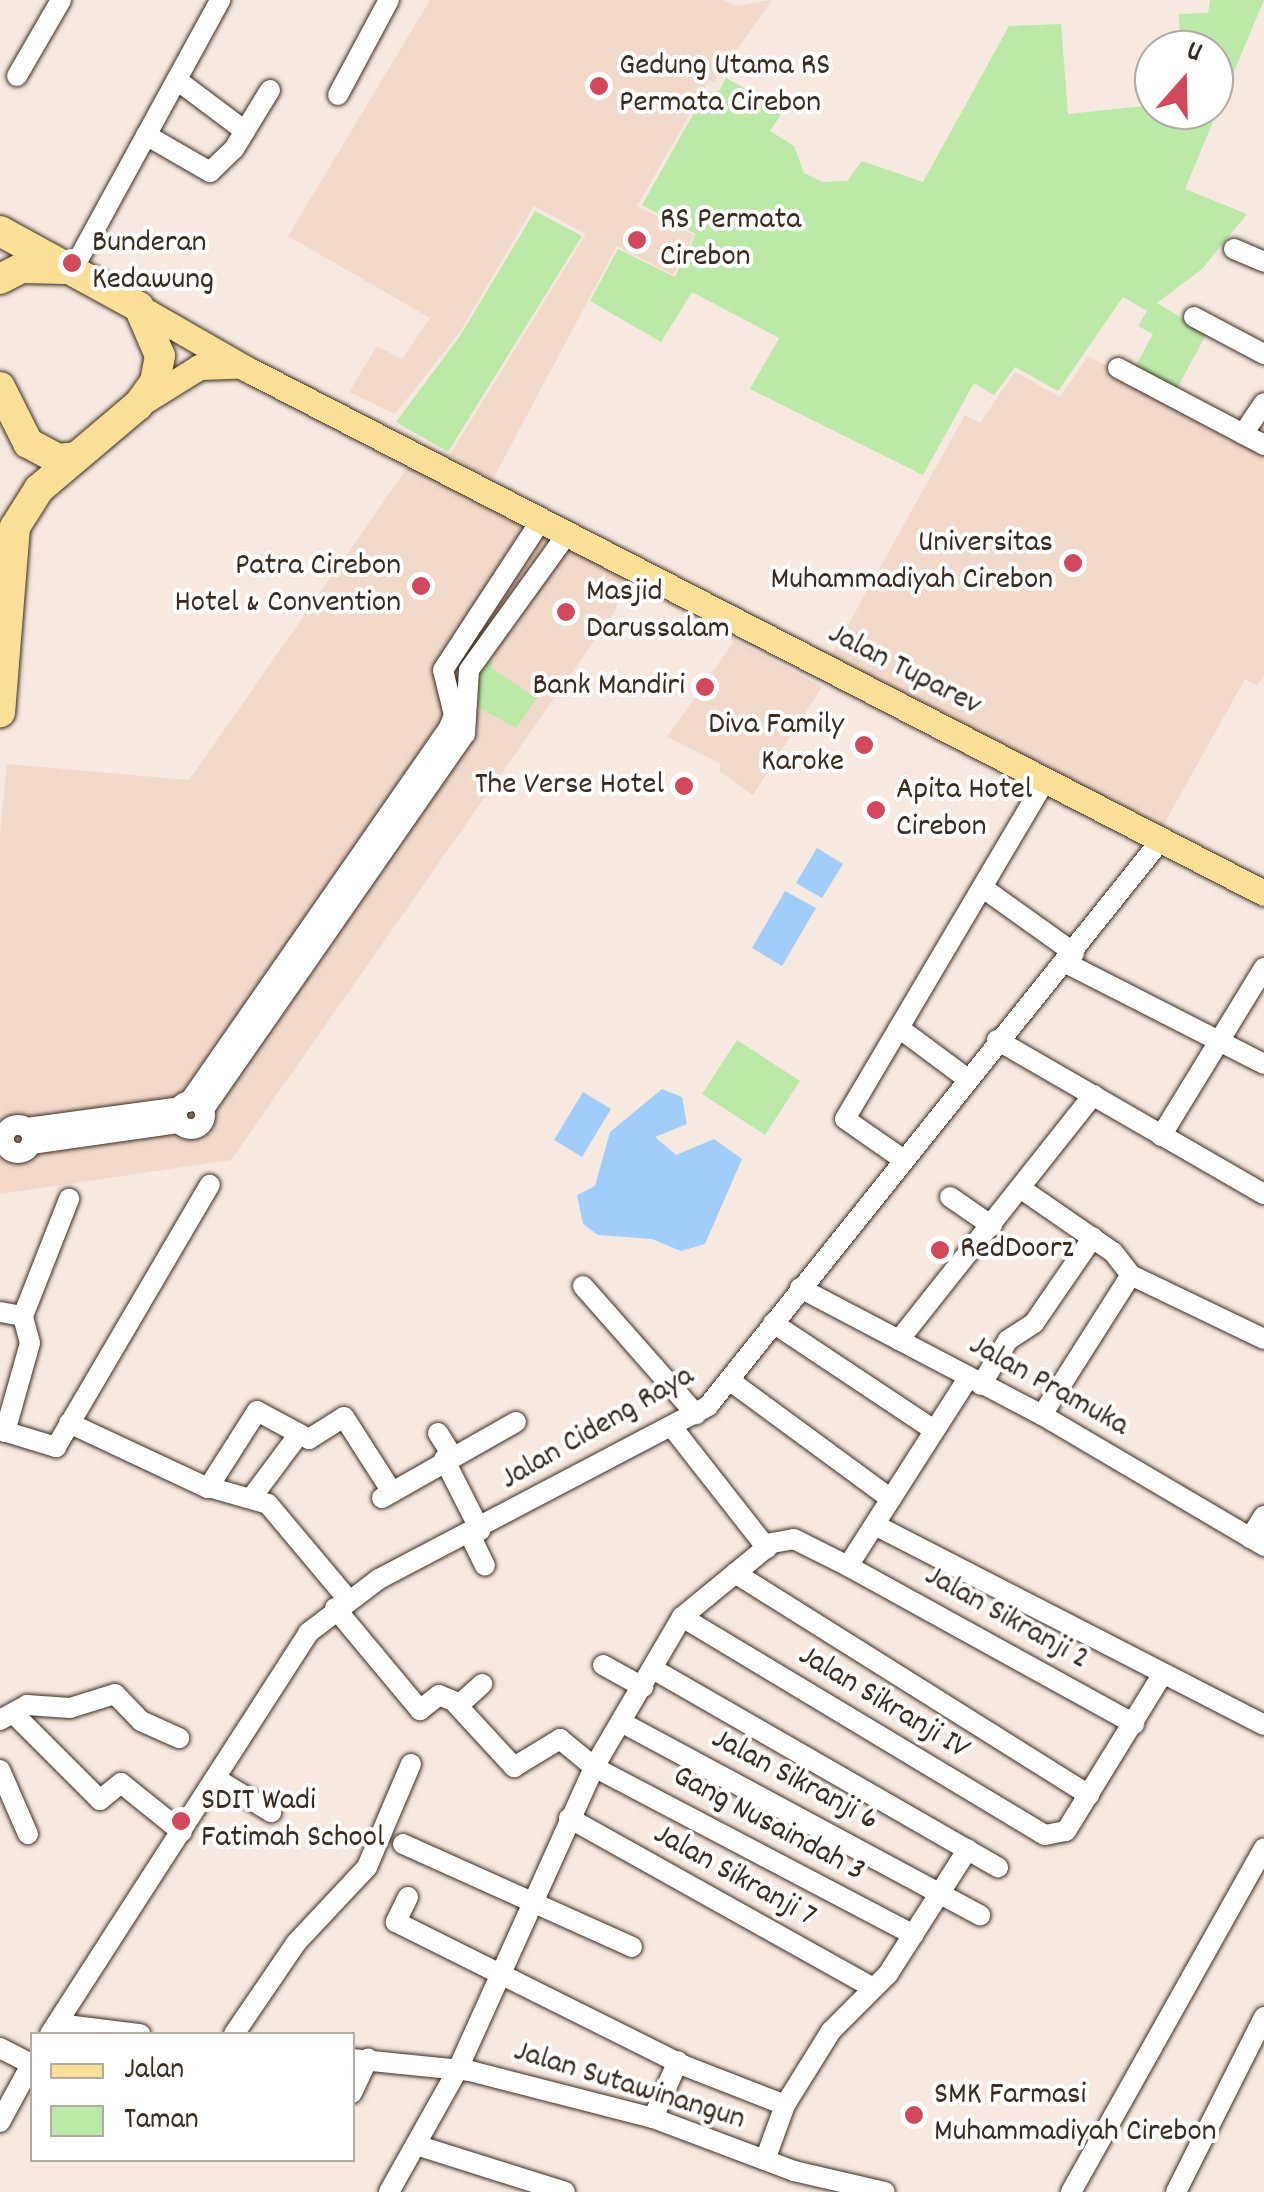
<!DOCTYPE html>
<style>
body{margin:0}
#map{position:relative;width:1264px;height:2192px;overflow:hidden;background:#f7e9e0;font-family:Dekko,sans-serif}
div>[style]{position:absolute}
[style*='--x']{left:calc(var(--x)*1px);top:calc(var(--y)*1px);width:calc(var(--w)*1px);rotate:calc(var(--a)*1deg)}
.built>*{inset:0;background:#f2d9ca}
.green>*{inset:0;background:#bbeaa8}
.water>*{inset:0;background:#a1cdfb}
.roads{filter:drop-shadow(0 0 2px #3b2a1e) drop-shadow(0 0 2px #3b2a1e)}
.minor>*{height:20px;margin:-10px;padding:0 10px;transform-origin:10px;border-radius:10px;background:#fff}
.minor>.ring{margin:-10px;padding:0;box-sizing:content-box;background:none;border:20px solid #fff;border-radius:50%}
.major>*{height:25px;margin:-12.5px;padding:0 12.5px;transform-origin:12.5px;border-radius:12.5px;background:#fbdf96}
.highway>*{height:30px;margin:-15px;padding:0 15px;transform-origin:15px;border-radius:15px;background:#fbdf96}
.dots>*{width:28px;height:28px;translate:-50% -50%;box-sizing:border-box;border:5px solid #fff;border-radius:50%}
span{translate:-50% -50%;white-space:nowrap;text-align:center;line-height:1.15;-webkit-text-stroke:8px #fff;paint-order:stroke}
.poi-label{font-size:32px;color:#3b2a1e}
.left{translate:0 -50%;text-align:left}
.right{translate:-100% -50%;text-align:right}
.street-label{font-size:32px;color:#3b2a1e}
.legend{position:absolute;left:30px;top:2032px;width:325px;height:130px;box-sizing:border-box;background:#fff;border:2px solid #b1aaa5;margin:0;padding:12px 18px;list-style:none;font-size:30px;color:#3b2a1e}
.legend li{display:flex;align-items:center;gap:20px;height:50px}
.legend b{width:50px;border:2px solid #b1aaa5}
.north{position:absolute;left:1134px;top:30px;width:100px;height:100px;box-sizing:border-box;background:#fff;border:2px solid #b1aaa5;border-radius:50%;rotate:20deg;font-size:28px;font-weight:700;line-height:40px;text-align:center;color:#3b2a1e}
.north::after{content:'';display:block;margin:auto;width:35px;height:45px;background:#d1495b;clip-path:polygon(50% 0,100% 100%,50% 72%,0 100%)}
</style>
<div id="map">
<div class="built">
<div style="clip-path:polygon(430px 0,724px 0,735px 6px,772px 0,714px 82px,709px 81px,637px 206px,694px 235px,673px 275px,617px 246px,493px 479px,449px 456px,586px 234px,534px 206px,460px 332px,395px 414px,349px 392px,377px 346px,402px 359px,430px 318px,288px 236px)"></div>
<div style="clip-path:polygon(1088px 356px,1264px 449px,1264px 675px,1257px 686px,1245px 679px,1163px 826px,830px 657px,965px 415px,980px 423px,1015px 372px,1060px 397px)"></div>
<div style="clip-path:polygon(410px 464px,626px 577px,615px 611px,231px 1160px,0 1194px,0 834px,7px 764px,189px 780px)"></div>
<div style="clip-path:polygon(735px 640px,822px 687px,753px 795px,719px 771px,721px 764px,667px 737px)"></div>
</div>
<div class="green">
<div style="clip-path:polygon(1210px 0,1264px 0,1185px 189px,1247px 214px,1202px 269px,1157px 303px,1207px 333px,1176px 390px,1135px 367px,1153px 334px,1138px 326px,1147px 311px,1123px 297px,1058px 391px,1015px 367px,994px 395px,974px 383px,923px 475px,750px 389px,779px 338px,692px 292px,661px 342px,590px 301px,618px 249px,675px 277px,696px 234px,642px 205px,705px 93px,719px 91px,726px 78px,784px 110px,770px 131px,794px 146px,804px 173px,823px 182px,847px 181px,862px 161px,923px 182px,1009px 26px,1061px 24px,1068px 114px,1154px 105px,1214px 110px,1214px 50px,1180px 50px,1179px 14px,1208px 13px)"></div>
<div style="clip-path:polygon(535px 211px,582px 236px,448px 452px,396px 422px,460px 336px)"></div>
<div style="clip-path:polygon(493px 657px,492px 668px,532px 695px,541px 692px,516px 728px,479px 708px,475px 679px)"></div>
<div style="clip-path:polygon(737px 1040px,800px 1081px,765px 1135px,702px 1094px)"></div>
</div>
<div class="water">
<div style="clip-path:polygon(817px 848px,843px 864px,822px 898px,796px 883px)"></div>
<div style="clip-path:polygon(785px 891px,816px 908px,782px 966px,752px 948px)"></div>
<div style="clip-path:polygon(662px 1089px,682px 1097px,687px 1124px,655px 1137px,676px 1155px,714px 1139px,742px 1159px,705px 1244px,681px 1251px,652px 1239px,598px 1235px,583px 1224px,577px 1195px,595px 1186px,610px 1132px)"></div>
<div style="clip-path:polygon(583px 1092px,611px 1109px,582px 1157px,554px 1140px)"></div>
</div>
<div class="roads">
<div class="minor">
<div style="--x:17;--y:76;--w:88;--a:-59.9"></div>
<div style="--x:177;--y:80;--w:85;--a:36.9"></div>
<div style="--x:338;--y:95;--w:108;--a:-61.8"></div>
<div style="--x:146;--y:135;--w:74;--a:30"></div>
<div style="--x:210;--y:172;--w:33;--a:-44"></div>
<div style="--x:234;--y:149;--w:69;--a:-58.6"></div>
<div style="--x:1234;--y:249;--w:33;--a:23"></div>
<div style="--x:73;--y:269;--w:307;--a:-61.3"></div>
<div style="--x:1194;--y:317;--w:79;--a:27.9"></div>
<div style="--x:1118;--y:368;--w:165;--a:27.8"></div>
<div style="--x:1243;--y:434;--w:37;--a:-56"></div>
<div style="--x:983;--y:888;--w:112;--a:35.5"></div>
<div style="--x:1066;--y:963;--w:222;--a:27"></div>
<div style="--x:899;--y:1028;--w:82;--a:36.6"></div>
<div style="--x:997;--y:1040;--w:308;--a:30"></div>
<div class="ring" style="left:177px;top:1101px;width:8px;height:8px"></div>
<div style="--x:189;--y:1102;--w:453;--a:-55.2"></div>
<div style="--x:448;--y:730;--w:16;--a:-68"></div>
<div style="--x:454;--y:715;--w:46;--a:-103.7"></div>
<div style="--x:443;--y:670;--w:179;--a:-56.8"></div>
<div style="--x:204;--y:1109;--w:457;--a:-55.2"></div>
<div style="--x:465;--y:734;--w:64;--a:-86.4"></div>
<div style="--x:469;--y:670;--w:168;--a:-54.2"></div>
<div class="ring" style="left:4px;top:1125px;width:8px;height:8px"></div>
<div style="--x:27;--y:1128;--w:154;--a:-7.8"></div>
<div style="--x:1161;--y:1136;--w:197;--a:-58.5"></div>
<div style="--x:31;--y:1144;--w:149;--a:-8.1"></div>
<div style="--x:901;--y:1158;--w:68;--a:-145.1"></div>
<div style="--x:845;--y:1119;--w:393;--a:-59.4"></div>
<div style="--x:1023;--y:1190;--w:109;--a:34.6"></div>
<div style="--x:1113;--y:1252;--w:29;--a:52"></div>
<div style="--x:950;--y:1197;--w:51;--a:34.6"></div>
<div style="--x:583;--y:1286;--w:171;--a:48.6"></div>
<div style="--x:800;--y:1288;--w:273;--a:27.7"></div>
<div style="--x:1042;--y:1415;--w:258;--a:30.5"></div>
<div style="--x:0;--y:1312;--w:23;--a:10"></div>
<div style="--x:773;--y:1323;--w:193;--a:33.6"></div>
<div style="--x:899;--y:1340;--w:313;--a:-51.6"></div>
<div style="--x:729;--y:1380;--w:201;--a:36.3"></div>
<div style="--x:981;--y:1385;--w:52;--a:-59"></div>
<div style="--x:1008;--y:1340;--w:31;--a:-33"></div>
<div style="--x:1034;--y:1323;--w:104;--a:-55.5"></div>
<div style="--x:1042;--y:1415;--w:166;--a:-57.6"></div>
<div style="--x:1131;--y:1275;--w:148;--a:25.7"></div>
<div style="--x:69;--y:1423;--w:153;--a:25.1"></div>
<div style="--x:208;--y:1488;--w:91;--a:-57.5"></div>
<div style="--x:257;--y:1411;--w:59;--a:28.3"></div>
<div style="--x:309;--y:1439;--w:41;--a:-32.2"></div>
<div style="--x:344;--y:1417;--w:89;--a:57.4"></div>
<div style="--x:672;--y:1427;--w:154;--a:51.9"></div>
<div style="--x:0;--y:1430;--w:59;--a:16.9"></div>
<div style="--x:56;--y:1447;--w:304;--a:-59.6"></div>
<div style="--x:5;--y:1432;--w:92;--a:-74.3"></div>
<div style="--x:30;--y:1343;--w:28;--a:-105"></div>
<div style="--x:23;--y:1316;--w:126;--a:-68.5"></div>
<div style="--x:438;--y:1433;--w:26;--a:58"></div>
<div style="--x:444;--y:1459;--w:80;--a:63.1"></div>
<div style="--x:212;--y:1488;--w:58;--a:15.9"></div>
<div style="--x:268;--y:1504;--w:123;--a:50"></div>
<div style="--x:252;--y:1497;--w:79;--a:-53.3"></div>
<div style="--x:382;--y:1498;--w:154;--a:-29.6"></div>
<div style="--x:875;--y:1525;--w:437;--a:27.2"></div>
<div style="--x:470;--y:1535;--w:34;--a:64"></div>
<div style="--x:1250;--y:1538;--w:26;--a:-58"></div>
<div style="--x:848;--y:1566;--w:223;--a:-57.4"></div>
<div style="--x:735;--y:1573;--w:418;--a:32.1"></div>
<div style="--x:335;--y:1608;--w:133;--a:50.2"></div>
<div style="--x:420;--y:1710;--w:24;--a:-38"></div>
<div style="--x:439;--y:1695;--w:23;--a:23"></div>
<div style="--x:460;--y:1704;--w:30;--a:-42"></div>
<div style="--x:682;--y:1617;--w:423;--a:31"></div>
<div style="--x:1045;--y:1835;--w:21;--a:-11"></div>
<div style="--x:1066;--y:1831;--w:183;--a:-58.4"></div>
<div style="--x:603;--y:1665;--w:46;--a:28.8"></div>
<div style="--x:653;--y:1669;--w:398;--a:29.9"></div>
<div style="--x:456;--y:1704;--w:86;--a:47.4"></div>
<div style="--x:514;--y:1767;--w:54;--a:-31.3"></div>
<div style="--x:560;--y:1739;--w:44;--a:39.5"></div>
<div style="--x:594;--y:1767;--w:361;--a:27.7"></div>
<div style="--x:13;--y:1713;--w:123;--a:45"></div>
<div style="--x:100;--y:1800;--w:27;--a:-39"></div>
<div style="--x:121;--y:1783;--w:78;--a:38.8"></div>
<div style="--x:0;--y:1720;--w:31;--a:-29"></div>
<div style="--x:27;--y:1705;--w:43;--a:4"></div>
<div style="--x:70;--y:1708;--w:47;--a:-17.3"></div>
<div style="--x:115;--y:1694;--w:37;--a:46"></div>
<div style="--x:141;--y:1721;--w:42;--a:24.1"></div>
<div style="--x:621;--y:1722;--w:408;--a:28.3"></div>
<div style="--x:0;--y:1770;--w:70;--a:66.4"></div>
<div style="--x:215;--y:1778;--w:66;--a:31.3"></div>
<div style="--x:569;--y:1818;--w:346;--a:29.2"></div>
<div style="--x:403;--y:1844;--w:251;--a:24.2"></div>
<div style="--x:408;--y:1897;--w:28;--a:116"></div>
<div style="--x:396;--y:1922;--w:323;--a:26.5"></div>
<div style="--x:685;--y:2066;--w:107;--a:21.3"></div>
<div style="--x:58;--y:2024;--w:83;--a:7"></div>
<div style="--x:50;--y:2034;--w:477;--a:-57.2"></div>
<div style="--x:308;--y:1633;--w:89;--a:-37.3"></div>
<div style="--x:379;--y:1579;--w:372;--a:-27.7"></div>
<div style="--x:708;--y:1406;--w:725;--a:-51.33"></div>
<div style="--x:234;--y:2034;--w:110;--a:-55.7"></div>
<div style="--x:296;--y:1943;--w:104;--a:-46.9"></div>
<div style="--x:367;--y:1867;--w:112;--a:-66.9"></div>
<div style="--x:0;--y:2048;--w:36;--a:27"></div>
<div style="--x:352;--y:2059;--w:119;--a:5.8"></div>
<div style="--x:470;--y:2071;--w:189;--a:14.4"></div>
<div style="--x:653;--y:2118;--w:151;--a:20.6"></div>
<div style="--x:794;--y:2171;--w:93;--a:13"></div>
<div style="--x:352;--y:2093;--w:38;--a:-65"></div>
<div style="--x:653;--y:2118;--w:62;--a:-66.3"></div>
<div style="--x:0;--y:2122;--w:67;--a:-61.5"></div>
<div style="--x:416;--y:2145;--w:156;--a:17.5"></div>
<div style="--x:765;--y:2160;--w:59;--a:-70"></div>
<div style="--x:785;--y:2105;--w:87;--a:-58.1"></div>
<div style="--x:831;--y:2031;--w:81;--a:-45"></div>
<div style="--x:888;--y:1974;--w:148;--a:-57.4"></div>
<div style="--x:389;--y:2192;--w:139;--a:-60.7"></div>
<div style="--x:457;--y:2071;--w:333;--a:-65.7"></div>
<div style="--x:594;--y:1767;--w:174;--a:-59.6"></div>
<div style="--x:682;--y:1617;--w:117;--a:-39.4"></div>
<div style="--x:772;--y:1543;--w:22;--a:-10"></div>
<div style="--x:794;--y:1539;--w:60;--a:26.6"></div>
<div style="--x:848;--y:1566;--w:327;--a:28.9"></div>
<div style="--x:1071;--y:2192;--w:394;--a:-60.7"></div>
<div style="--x:1176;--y:2192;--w:196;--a:-63.3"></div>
</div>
<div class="major">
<div style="--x:139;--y:307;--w:125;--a:29.9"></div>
<div style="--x:247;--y:369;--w:1144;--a:27.26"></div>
<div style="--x:143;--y:402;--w:66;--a:-32"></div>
<div style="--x:199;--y:367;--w:38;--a:-2"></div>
</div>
<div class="highway">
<div style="--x:0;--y:231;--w:158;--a:28.7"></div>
<div style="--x:139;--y:307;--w:53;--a:66.8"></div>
<div style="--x:160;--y:356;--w:26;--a:101"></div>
<div style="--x:155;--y:382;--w:29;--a:126"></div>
<div style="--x:138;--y:405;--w:130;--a:139.7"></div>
<div style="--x:39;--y:489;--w:45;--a:122.3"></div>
<div style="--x:15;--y:527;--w:186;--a:94.6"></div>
<div style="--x:0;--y:279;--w:25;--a:-27"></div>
<div style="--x:22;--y:268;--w:43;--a:1.3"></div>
<div style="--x:0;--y:387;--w:63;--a:63.4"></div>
<div style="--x:28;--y:443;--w:34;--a:28"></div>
<div style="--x:58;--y:459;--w:18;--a:-6"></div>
</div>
</div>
<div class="dots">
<div style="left:599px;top:86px;background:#d1495b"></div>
<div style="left:637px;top:240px;background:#d1495b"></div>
<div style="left:72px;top:263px;background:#d1495b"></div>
<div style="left:1073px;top:563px;background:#d1495b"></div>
<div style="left:421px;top:586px;background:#d1495b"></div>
<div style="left:566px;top:612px;background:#d1495b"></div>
<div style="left:705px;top:687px;background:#d1495b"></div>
<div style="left:864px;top:745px;background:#d1495b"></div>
<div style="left:684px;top:786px;background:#d1495b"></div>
<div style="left:876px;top:810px;background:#d1495b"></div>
<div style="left:940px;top:1250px;background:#d1495b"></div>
<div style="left:181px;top:1821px;background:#d1495b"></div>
<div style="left:914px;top:2115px;background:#d1495b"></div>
</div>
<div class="poi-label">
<span class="left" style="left:619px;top:86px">Gedung Utama RS<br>Permata Cirebon</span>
<span class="left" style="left:660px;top:240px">RS Permata<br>Cirebon</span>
<span class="left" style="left:92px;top:263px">Bunderan<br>Kedawung</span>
<span class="right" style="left:1053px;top:563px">Universitas<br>Muhammadiyah Cirebon</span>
<span class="right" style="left:401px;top:586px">Patra Cirebon<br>Hotel &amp; Convention</span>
<span class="left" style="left:586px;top:612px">Masjid<br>Darussalam</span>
<span class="right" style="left:685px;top:687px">Bank Mandiri</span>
<span class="right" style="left:844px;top:745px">Diva Family<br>Karoke</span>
<span class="right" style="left:664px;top:786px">The Verse Hotel</span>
<span class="left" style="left:896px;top:810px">Apita Hotel<br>Cirebon</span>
<span class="left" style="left:960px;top:1250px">RedDoorz</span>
<span class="left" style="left:201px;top:1821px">SDIT Wadi<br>Fatimah School</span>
<span class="left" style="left:934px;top:2115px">SMK Farmasi<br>Muhammadiyah Cirebon</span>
</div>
<div class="street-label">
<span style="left:904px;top:671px;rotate:27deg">Jalan Tuparev</span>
<span style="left:1048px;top:1387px;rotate:29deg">Jalan Pramuka</span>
<span style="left:598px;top:1429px;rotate:-30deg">Jalan Cideng Raya</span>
<span style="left:1006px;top:1619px;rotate:29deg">Jalan Sikranji 2</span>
<span style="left:883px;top:1704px;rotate:31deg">Jalan Sikranji IV</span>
<span style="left:794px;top:1781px;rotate:28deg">Jalan Sikranji 6</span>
<span style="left:768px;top:1825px;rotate:28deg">Gang Nusaindah 3</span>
<span style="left:734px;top:1877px;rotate:29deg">Jalan Sikranji 7</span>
<span style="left:629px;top:2087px;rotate:17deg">Jalan Sutawinangun</span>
</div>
<ul class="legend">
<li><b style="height:12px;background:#fbdf96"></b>Jalan</li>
<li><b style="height:28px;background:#bbeaa8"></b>Taman</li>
</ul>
<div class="north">U</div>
</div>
